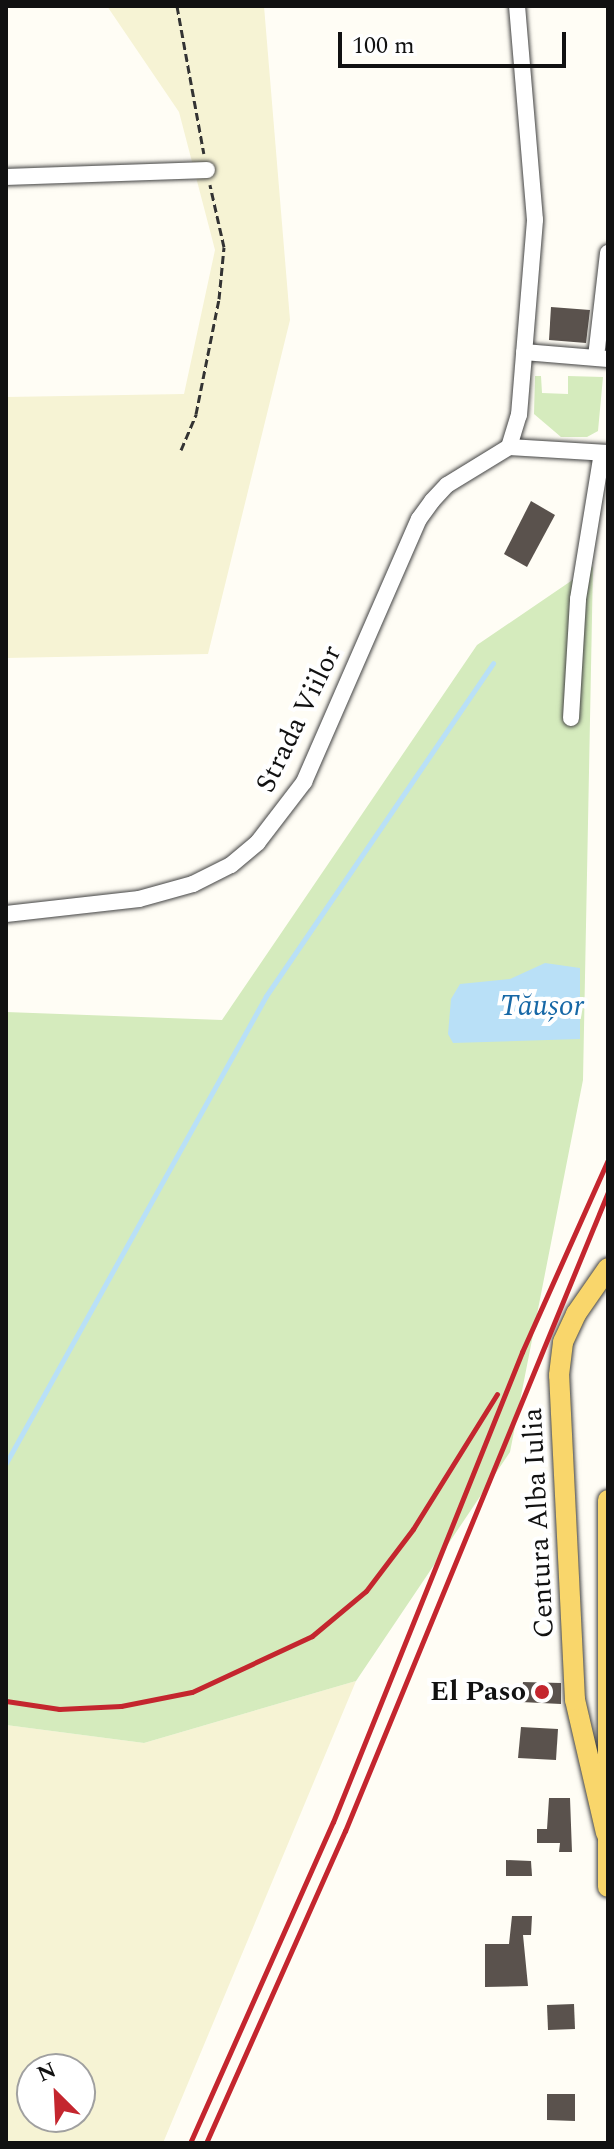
<!DOCTYPE html>
<meta charset="utf-8">
<style>
body{margin:0}
#map{position:relative;width:614px;height:2149px;overflow:hidden;background:#fffdf5;font-family:Spectral,serif}
div>[style]{position:absolute}
[style*='--x']{left:calc(var(--x)*1px);top:calc(var(--y)*1px);width:calc(var(--w)*1px);rotate:calc(var(--a)*1deg)}
.farmland>*{inset:0;background:#f6f3d4}
.green>*{inset:0;background:#d5ebbd}
.water>*{inset:0;background:#b9e0f7}
.stream>*{height:5px;margin:-2.5px;padding:0 2.5px;transform-origin:2.5px;border-radius:2.5px;background:#b9e0f7}
.building>*{inset:0;background:#5a524d}
.path>*{height:3px;margin-top:-1.5px;transform-origin:0;background:repeating-linear-gradient(90deg,#333 0 8px,transparent 0 12px)}
.roads{filter:drop-shadow(0 0 2px #444) drop-shadow(0 0 2px #444)}
.minor>*{height:16px;margin:-8px;padding:0 8px;transform-origin:8px;border-radius:8px;background:#fff}
.major>*{height:20px;margin:-10px;padding:0 10px;transform-origin:10px;border-radius:10px;background:#f9d66b}
.rail>*{height:5px;margin:-2.5px;padding:0 2.5px;transform-origin:2.5px;border-radius:2.5px;background:#c4262e}
.dots>*{width:22px;height:22px;translate:-50% -50%;box-sizing:border-box;border:4px solid #fff;border-radius:50%}
span{translate:-50% -50%;white-space:nowrap;text-align:center;line-height:1.15;-webkit-text-stroke:8px #fff;paint-order:stroke}
.street-label{font-size:28px;color:#111}
.poi-label{font-size:28px;color:#111;font-weight:700}
.right{translate:-100% -50%;text-align:right}
.water-label{font-size:30px;color:#1768a6;font-style:italic}
.frame{position:absolute;inset:0;border:8px solid #111;pointer-events:none}
.north{position:absolute;left:16px;top:2053px;width:80px;height:80px;box-sizing:border-box;background:#fff;border:2px solid #a0a0a0;border-radius:50%;rotate:336deg;font-size:22px;font-weight:700;line-height:32px;text-align:center;color:#111}
.north::after{content:'';display:block;margin:auto;width:28px;height:36px;background:#c4262e;clip-path:polygon(50% 0,100% 100%,50% 72%,0 100%)}
.scale{position:absolute;left:338px;top:32px;width:228px;height:36px;box-sizing:border-box;border:4px solid #111;border-top:0;padding-left:10px;font-size:24px;line-height:28px;white-space:nowrap;color:#111;-webkit-text-stroke:6px #fff;paint-order:stroke}
</style>
<div id="map">
<div class="farmland">
<div style="clip-path:polygon(107px 6px,264px 6px,290px 320px,208px 654px,6px 658px,6px 397px,184px 394px,215px 250px,179px 112px)"></div>
<div style="clip-path:polygon(evenodd,356px 1681px,163px 2143px,6px 2143px,6px 1725px,144px 1743px,356px 1681px,32px 2069px,80px 2069px,80px 2117px,32px 2117px,32px 2069px)"></div>
</div>
<div class="green">
<div style="clip-path:polygon(535px 376px,541px 376px,542px 393px,568px 394px,568px 376px,603px 377px,598px 431px,587px 437px,561px 437px,534px 414px)"></div>
<div style="clip-path:polygon(593px 566px,583px 1080px,510px 1452px,356px 1681px,144px 1743px,6px 1725px,6px 1012px,222px 1020px,477px 645px)"></div>
</div>
<div class="water">
<div style="clip-path:polygon(545px 963px,580px 968px,580px 1039px,453px 1043px,448px 1034px,451px 999px,460px 984px,510px 979px)"></div>
</div>
<div class="stream">
<div style="--x:6;--y:1463;--w:534;--a:-60.89"></div>
<div style="--x:266;--y:996;--w:403;--a:-55.7"></div>
</div>
<div class="building">
<div style="clip-path:polygon(551px 307px,590px 310px,586px 343px,549px 340px)"></div>
<div style="clip-path:polygon(531px 501px,555px 515px,527px 567px,504px 554px)"></div>
<div style="clip-path:polygon(523px 1682px,561px 1683px,561px 1704px,521px 1702px)"></div>
<div style="clip-path:polygon(521px 1727px,558px 1729px,556px 1760px,518px 1758px)"></div>
<div style="clip-path:polygon(549px 1798px,570px 1798px,572px 1852px,559px 1852px,560px 1843px,537px 1843px,537px 1829px,547px 1829px)"></div>
<div style="clip-path:polygon(506px 1860px,531px 1861px,532px 1876px,506px 1876px)"></div>
<div style="clip-path:polygon(512px 1916px,532px 1916px,531px 1935px,523px 1935px,528px 1986px,485px 1987px,485px 1944px,509px 1944px)"></div>
<div style="clip-path:polygon(574px 2004px,575px 2029px,548px 2030px,547px 2005px)"></div>
<div style="clip-path:polygon(547px 2094px,575px 2094px,575px 2121px,547px 2120px)"></div>
</div>
<div class="path">
<div style="--x:177;--y:6;--w:150;--a:79.7"></div>
<div style="--x:181;--y:450;--w:39;--a:-67"></div>
<div style="--x:196;--y:414;--w:117;--a:-78.7"></div>
<div style="--x:219;--y:299;--w:52;--a:-84.5"></div>
<div style="--x:224;--y:247;--w:64;--a:-102.7"></div>
</div>
<div class="roads">
<div class="minor">
<div style="--x:6;--y:177;--w:201;--a:-2"></div>
<div style="--x:524;--y:352;--w:84;--a:4.8"></div>
<div style="--x:596;--y:357;--w:105;--a:-83.4"></div>
<div style="--x:509;--y:447;--w:34;--a:-73"></div>
<div style="--x:519;--y:415;--w:196;--a:-85.3"></div>
<div style="--x:535;--y:220;--w:215;--a:-94.8"></div>
<div style="--x:571;--y:718;--w:119;--a:-86.6"></div>
<div style="--x:578;--y:599;--w:148;--a:-80.7"></div>
<div style="--x:6;--y:914;--w:134;--a:-6.4"></div>
<div style="--x:139;--y:899;--w:56;--a:-15.5"></div>
<div style="--x:193;--y:884;--w:42;--a:-26.6"></div>
<div style="--x:231;--y:865;--w:35;--a:-40"></div>
<div style="--x:258;--y:842;--w:76;--a:-52.5"></div>
<div style="--x:304;--y:782;--w:287;--a:-66.4"></div>
<div style="--x:419;--y:519;--w:22;--a:-54"></div>
<div style="--x:432;--y:501;--w:22;--a:-47"></div>
<div style="--x:447;--y:485;--w:73;--a:-31.5"></div>
<div style="--x:509;--y:447;--w:99;--a:3.5"></div>
</div>
<div class="major">
<div style="--x:608;--y:1500;--w:387;--a:90"></div>
<div style="--x:606;--y:1833;--w:137;--a:-103.1"></div>
<div style="--x:575;--y:1700;--w:325;--a:-92.8"></div>
<div style="--x:559;--y:1375;--w:33;--a:-83"></div>
<div style="--x:563;--y:1342;--w:31;--a:-65"></div>
<div style="--x:576;--y:1314;--w:56;--a:-55.2"></div>
</div>
</div>
<div class="rail">
<div style="--x:6;--y:1701;--w:54;--a:8.6"></div>
<div style="--x:59;--y:1709;--w:62;--a:-2.8"></div>
<div style="--x:121;--y:1706;--w:72;--a:-11.2"></div>
<div style="--x:192;--y:1692;--w:132;--a:-25"></div>
<div style="--x:312;--y:1636;--w:70;--a:-39.8"></div>
<div style="--x:366;--y:1591;--w:78;--a:-52.8"></div>
<div style="--x:413;--y:1529;--w:159;--a:-58.1"></div>
<div style="--x:190;--y:2143;--w:351;--a:-66"></div>
<div style="--x:333;--y:1822;--w:507;--a:-68.09"></div>
<div style="--x:522;--y:1352;--w:210;--a:-65.9"></div>
<div style="--x:206;--y:2143;--w:342;--a:-66"></div>
<div style="--x:345;--y:1831;--w:691;--a:-67.63"></div>
</div>
<div class="dots">
<div style="left:542px;top:1692px;background:#c4262e"></div>
</div>
<div class="street-label">
<span style="left:299px;top:719px;rotate:-64deg">Strada Viilor</span>
<span style="left:539px;top:1523px;rotate:-93deg">Centura Alba Iulia</span>
</div>
<div class="poi-label">
<span class="right" style="left:526px;top:1692px">El Paso</span>
</div>
<div class="water-label">
<span style="left:542px;top:1006px">Tăușor</span>
</div>
<div class="frame"></div>
<div class="north">N</div>
<div class="scale">100 m</div>
</div>
